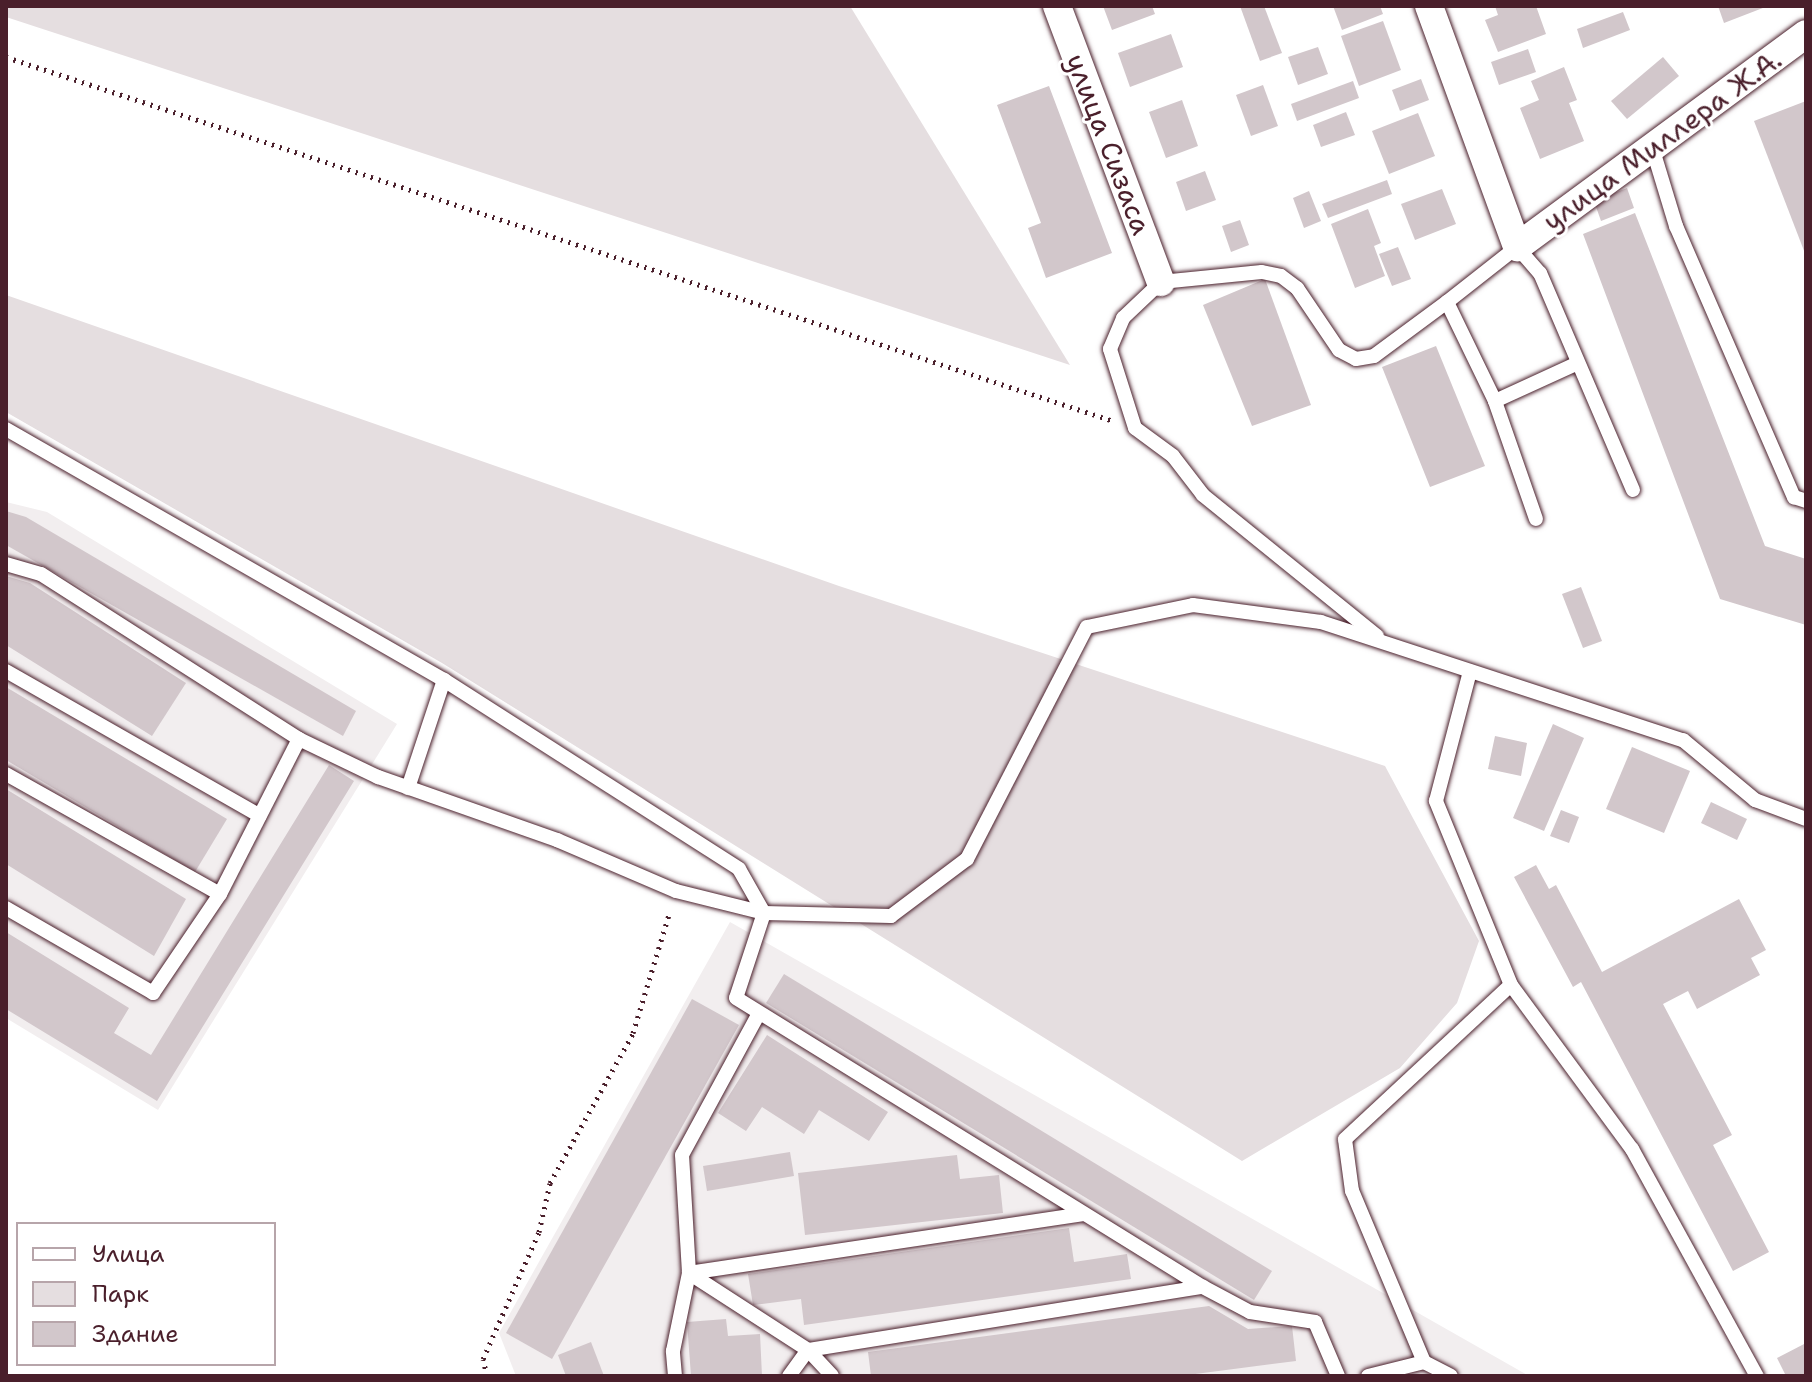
<!DOCTYPE html>
<meta charset="utf-8">
<style>
body{margin:0}
#map{position:relative;width:1812px;height:1382px;overflow:hidden;background:#fff;font-family:"Shantell Sans",sans-serif}
div>[style]{position:absolute}
[style*='--x']{left:calc(var(--x)*1px);top:calc(var(--y)*1px);width:calc(var(--w)*1px);rotate:calc(var(--a)*1deg)}
.built>*{inset:0;background:#f2eeef}
.green>*{inset:0;background:#e5dee0}
.building>*{inset:0;background:#d2c7cb}
.path>*{height:5px;margin-top:-2.5px;transform-origin:0;background:repeating-linear-gradient(90deg,#4a1f2b 0 2px,transparent 0 8px)}
.roads{filter:drop-shadow(0 0 2px #4a1f2b) drop-shadow(0 0 2px #4a1f2b)}
.lane>*{height:14px;margin:-7px;padding:0 7px;transform-origin:7px;border-radius:7px;background:#fff}
.street>*{height:28px;margin:-14px;padding:0 14px;transform-origin:14px;border-radius:14px;background:#fff}
span{translate:-50% -50%;white-space:nowrap;text-align:center;line-height:1.15;-webkit-text-stroke:6px #fff;paint-order:stroke}
.street-label{font-size:28px;color:#4a1f2b}
.frame{position:absolute;inset:0;border:8px solid #4a1f2b;pointer-events:none}
.legend{position:absolute;left:16px;top:1222px;width:260px;height:144px;box-sizing:border-box;background:#fff;border:2px solid #b7a5aa;margin:0;padding:10px 14px;list-style:none;font-size:24px;color:#4a1f2b}
.legend li{display:flex;align-items:center;gap:16px;height:40px}
.legend b{width:40px;border:2px solid #b7a5aa}
</style>
<div id="map">
<div class="built">
<div style="clip-path:polygon(6px 502px,47px 512px,397px 724px,158px 1110px,6px 1018px)"></div>
<div style="clip-path:polygon(730px 922px,1529px 1376px,516px 1376px,499px 1333px)"></div>
</div>
<div class="green">
<div style="clip-path:polygon(6px 6px,850px 6px,1070px 365px,6px 17px)"></div>
<div style="clip-path:polygon(6px 295px,839px 586px,1385px 766px,1479px 941px,1457px 1003px,1400px 1068px,1242px 1161px,442px 663px,6px 412px)"></div>
</div>
<div class="building">
<div style="clip-path:polygon(1103px 6px,1152px 6px,1155px 14px,1112px 30px)"></div>
<div style="clip-path:polygon(1240px 6px,1264px 6px,1282px 53px,1260px 61px)"></div>
<div style="clip-path:polygon(1333px 6px,1380px 6px,1383px 14px,1342px 30px)"></div>
<div style="clip-path:polygon(1495px 6px,1536px 6px,1546px 34px,1498px 52px,1485px 20px,1498px 15px)"></div>
<div style="clip-path:polygon(1718px 6px,1768px 6px,1724px 23px)"></div>
<div style="clip-path:polygon(1623px 12px,1630px 30px,1583px 48px,1577px 29px)"></div>
<div style="clip-path:polygon(1383px 21px,1401px 70px,1359px 86px,1341px 36px)"></div>
<div style="clip-path:polygon(1171px 34px,1183px 67px,1130px 87px,1118px 53px)"></div>
<div style="clip-path:polygon(1318px 47px,1328px 74px,1298px 85px,1288px 57px)"></div>
<div style="clip-path:polygon(1528px 49px,1536px 72px,1499px 85px,1491px 62px)"></div>
<div style="clip-path:polygon(1663px 57px,1679px 76px,1627px 119px,1611px 101px)"></div>
<div style="clip-path:polygon(1564px 67px,1577px 100px,1569px 103px,1584px 141px,1540px 159px,1520px 108px,1539px 100px,1531px 81px)"></div>
<div style="clip-path:polygon(1421px 79px,1429px 100px,1400px 111px,1392px 90px)"></div>
<div style="clip-path:polygon(1353px 81px,1359px 98px,1297px 121px,1291px 104px)"></div>
<div style="clip-path:polygon(1263px 85px,1278px 126px,1251px 136px,1236px 95px)"></div>
<div style="clip-path:polygon(1049px 86px,1112px 253px,1046px 278px,1028px 228px,1041px 223px,997px 105px)"></div>
<div style="clip-path:polygon(1182px 100px,1198px 146px,1166px 158px,1149px 112px)"></div>
<div style="clip-path:polygon(1806px 101px,1806px 256px,1754px 121px)"></div>
<div style="clip-path:polygon(1346px 112px,1355px 135px,1321px 147px,1313px 125px)"></div>
<div style="clip-path:polygon(1418px 113px,1435px 156px,1389px 174px,1372px 131px)"></div>
<div style="clip-path:polygon(1205px 171px,1216px 200px,1186px 211px,1176px 182px)"></div>
<div style="clip-path:polygon(1387px 180px,1392px 194px,1328px 218px,1322px 204px)"></div>
<div style="clip-path:polygon(1627px 188px,1634px 208px,1601px 221px,1594px 201px)"></div>
<div style="clip-path:polygon(1442px 189px,1456px 224px,1415px 240px,1401px 204px)"></div>
<div style="clip-path:polygon(1309px 191px,1321px 221px,1304px 228px,1293px 198px)"></div>
<div style="clip-path:polygon(1368px 209px,1381px 243px,1374px 246px,1385px 276px,1355px 288px,1331px 224px)"></div>
<div style="clip-path:polygon(1635px 213px,1765px 546px,1806px 559px,1806px 625px,1720px 599px,1583px 234px)"></div>
<div style="clip-path:polygon(1240px 220px,1249px 245px,1231px 252px,1222px 226px)"></div>
<div style="clip-path:polygon(1398px 247px,1411px 279px,1392px 286px,1379px 254px)"></div>
<div style="clip-path:polygon(1265px 279px,1311px 405px,1252px 426px,1203px 305px)"></div>
<div style="clip-path:polygon(1436px 346px,1485px 466px,1430px 487px,1382px 367px)"></div>
<div style="clip-path:polygon(6px 511px,26px 517px,356px 711px,343px 736px,6px 545px)"></div>
<div style="clip-path:polygon(6px 576px,30px 583px,186px 683px,152px 736px,6px 645px)"></div>
<div style="clip-path:polygon(1581px 587px,1602px 641px,1583px 648px,1562px 594px)"></div>
<div style="clip-path:polygon(6px 687px,227px 819px,195px 872px,6px 760px)"></div>
<div style="clip-path:polygon(1553px 724px,1584px 738px,1544px 831px,1513px 818px)"></div>
<div style="clip-path:polygon(1495px 736px,1527px 743px,1521px 776px,1488px 769px)"></div>
<div style="clip-path:polygon(1632px 747px,1690px 771px,1664px 833px,1606px 809px)"></div>
<div style="clip-path:polygon(329px 765px,354px 781px,157px 1101px,6px 1009px,6px 932px,129px 1008px,114px 1033px,151px 1055px)"></div>
<div style="clip-path:polygon(6px 789px,186px 899px,154px 956px,6px 864px)"></div>
<div style="clip-path:polygon(1711px 802px,1747px 819px,1737px 840px,1701px 823px)"></div>
<div style="clip-path:polygon(1561px 810px,1579px 817px,1569px 843px,1550px 836px)"></div>
<div style="clip-path:polygon(1536px 865px,1549px 889px,1556px 885px,1602px 972px,1739px 899px,1766px 950px,1751px 958px,1760px 975px,1697px 1009px,1688px 991px,1663px 1004px,1732px 1135px,1713px 1145px,1769px 1252px,1733px 1271px,1581px 982px,1573px 987px,1514px 877px)"></div>
<div style="clip-path:polygon(784px 974px,1272px 1271px,1254px 1300px,766px 1003px)"></div>
<div style="clip-path:polygon(692px 999px,739px 1025px,552px 1359px,506px 1333px)"></div>
<div style="clip-path:polygon(767px 1035px,888px 1112px,869px 1141px,819px 1110px,804px 1134px,762px 1107px,746px 1131px,718px 1113px)"></div>
<div style="clip-path:polygon(790px 1152px,794px 1176px,707px 1191px,703px 1166px)"></div>
<div style="clip-path:polygon(957px 1155px,960px 1179px,999px 1175px,1003px 1213px,805px 1235px,798px 1173px)"></div>
<div style="clip-path:polygon(1069px 1228px,1074px 1262px,1127px 1254px,1131px 1279px,804px 1325px,801px 1299px,753px 1305px,748px 1274px)"></div>
<div style="clip-path:polygon(1209px 1306px,1248px 1329px,1292px 1326px,1296px 1361px,1180px 1376px,871px 1376px,868px 1352px)"></div>
<div style="clip-path:polygon(726px 1319px,728px 1336px,760px 1334px,762px 1376px,691px 1376px,687px 1322px)"></div>
<div style="clip-path:polygon(591px 1342px,604px 1376px,566px 1376px,558px 1355px)"></div>
<div style="clip-path:polygon(1806px 1343px,1806px 1376px,1786px 1376px,1777px 1358px)"></div>
</div>
<div class="path">
<div style="--x:6;--y:57;--w:1163;--a:18.19"></div>
<div style="--x:487;--y:1376;--w:17;--a:-103"></div>
<div style="--x:483;--y:1359;--w:139;--a:-66.2"></div>
<div style="--x:539;--y:1232;--w:50;--a:-77.3"></div>
<div style="--x:550;--y:1183;--w:171;--a:-61"></div>
<div style="--x:633;--y:1033;--w:127;--a:-73.1"></div>
</div>
<div class="roads">
<div class="lane">
<div style="--x:1652;--y:147;--w:83;--a:73.1"></div>
<div style="--x:1676;--y:226;--w:296;--a:66.5"></div>
<div style="--x:1794;--y:497;--w:13;--a:18"></div>
<div style="--x:1495;--y:401;--w:91;--a:-24.6"></div>
<div style="--x:6;--y:429;--w:505;--a:29.82"></div>
<div style="--x:444;--y:680;--w:350;--a:32.6"></div>
<div style="--x:739;--y:869;--w:51;--a:60.4"></div>
<div style="--x:764;--y:913;--w:89;--a:108.2"></div>
<div style="--x:736;--y:998;--w:549;--a:31.75"></div>
<div style="--x:1203;--y:1287;--w:53;--a:28"></div>
<div style="--x:1250;--y:1312;--w:66;--a:8.7"></div>
<div style="--x:1315;--y:1322;--w:59;--a:66.9"></div>
<div style="--x:1536;--y:519;--w:125;--a:-109.2"></div>
<div style="--x:1495;--y:401;--w:110;--a:-115.9"></div>
<div style="--x:1447;--y:302;--w:89;--a:-38.2"></div>
<div style="--x:1517;--y:247;--w:35;--a:49"></div>
<div style="--x:1540;--y:273;--w:236;--a:66.8"></div>
<div style="--x:6;--y:564;--w:36;--a:16"></div>
<div style="--x:41;--y:574;--w:306;--a:32.6"></div>
<div style="--x:299;--y:739;--w:88;--a:25.7"></div>
<div style="--x:378;--y:777;--w:190;--a:19.4"></div>
<div style="--x:557;--y:840;--w:129;--a:23.2"></div>
<div style="--x:676;--y:891;--w:91;--a:14"></div>
<div style="--x:764;--y:913;--w:127;--a:1.4"></div>
<div style="--x:891;--y:916;--w:95;--a:-36.9"></div>
<div style="--x:967;--y:859;--w:261;--a:-62.7"></div>
<div style="--x:1087;--y:627;--w:108;--a:-11.7"></div>
<div style="--x:1193;--y:605;--w:129;--a:7.6"></div>
<div style="--x:1321;--y:622;--w:381;--a:18.1"></div>
<div style="--x:1683;--y:740;--w:94;--a:39.8"></div>
<div style="--x:1755;--y:800;--w:54;--a:20.4"></div>
<div style="--x:1377;--y:636;--w:224;--a:-141"></div>
<div style="--x:1203;--y:495;--w:49;--a:-127.6"></div>
<div style="--x:1173;--y:456;--w:47;--a:-143.6"></div>
<div style="--x:1135;--y:428;--w:83;--a:-107.6"></div>
<div style="--x:1110;--y:349;--w:34;--a:-67"></div>
<div style="--x:1123;--y:318;--w:52;--a:-43.5"></div>
<div style="--x:1161;--y:282;--w:101;--a:-5.7"></div>
<div style="--x:1262;--y:272;--w:19;--a:12"></div>
<div style="--x:1281;--y:276;--w:20;--a:37"></div>
<div style="--x:1297;--y:288;--w:75;--a:55.9"></div>
<div style="--x:1339;--y:350;--w:19;--a:28"></div>
<div style="--x:1356;--y:359;--w:18;--a:-9"></div>
<div style="--x:1374;--y:356;--w:91;--a:-36.5"></div>
<div style="--x:6;--y:671;--w:292;--a:29.7"></div>
<div style="--x:6;--y:774;--w:245;--a:29.3"></div>
<div style="--x:408;--y:788;--w:114;--a:-71.6"></div>
<div style="--x:6;--y:908;--w:170;--a:30"></div>
<div style="--x:153;--y:993;--w:120;--a:-55.9"></div>
<div style="--x:220;--y:894;--w:174;--a:-63"></div>
<div style="--x:1511;--y:985;--w:204;--a:53.6"></div>
<div style="--x:1632;--y:1149;--w:259;--a:61.2"></div>
<div style="--x:758;--y:1015;--w:159;--a:118.5"></div>
<div style="--x:682;--y:1155;--w:118;--a:86.6"></div>
<div style="--x:689;--y:1273;--w:142;--a:32.9"></div>
<div style="--x:808;--y:1350;--w:35;--a:47"></div>
<div style="--x:1424;--y:1362;--w:186;--a:-112.8"></div>
<div style="--x:1352;--y:1191;--w:52;--a:-97.7"></div>
<div style="--x:1345;--y:1139;--w:226;--a:-42.9"></div>
<div style="--x:1511;--y:985;--w:199;--a:-112.2"></div>
<div style="--x:1436;--y:801;--w:134;--a:-75.3"></div>
<div style="--x:675;--y:1376;--w:25;--a:-95"></div>
<div style="--x:673;--y:1351;--w:80;--a:-78.4"></div>
<div style="--x:689;--y:1273;--w:397;--a:-8.5"></div>
<div style="--x:789;--y:1376;--w:32;--a:-54"></div>
<div style="--x:808;--y:1350;--w:400;--a:-9.1"></div>
<div style="--x:1368;--y:1376;--w:58;--a:-14"></div>
<div style="--x:1424;--y:1362;--w:30;--a:27"></div>
</div>
<div class="street">
<div style="--x:1057;--y:6;--w:295;--a:69.4"></div>
<div style="--x:1429;--y:6;--w:257;--a:69.9"></div>
<div style="--x:1517;--y:247;--w:359;--a:-36.4"></div>
</div>
</div>
<div class="street-label">
<span style="left:1662px;top:140px;rotate:-36deg">улица Миллера Ж.А.</span>
<span style="left:1109px;top:144px;rotate:69deg">улица Сизаса</span>
</div>
<div class="frame"></div>
<ul class="legend">
<li><b style="height:10px;background:#fff"></b>Улица</li>
<li><b style="height:22px;background:#e5dee0"></b>Парк</li>
<li><b style="height:22px;background:#d2c7cb"></b>Здание</li>
</ul>
</div>
